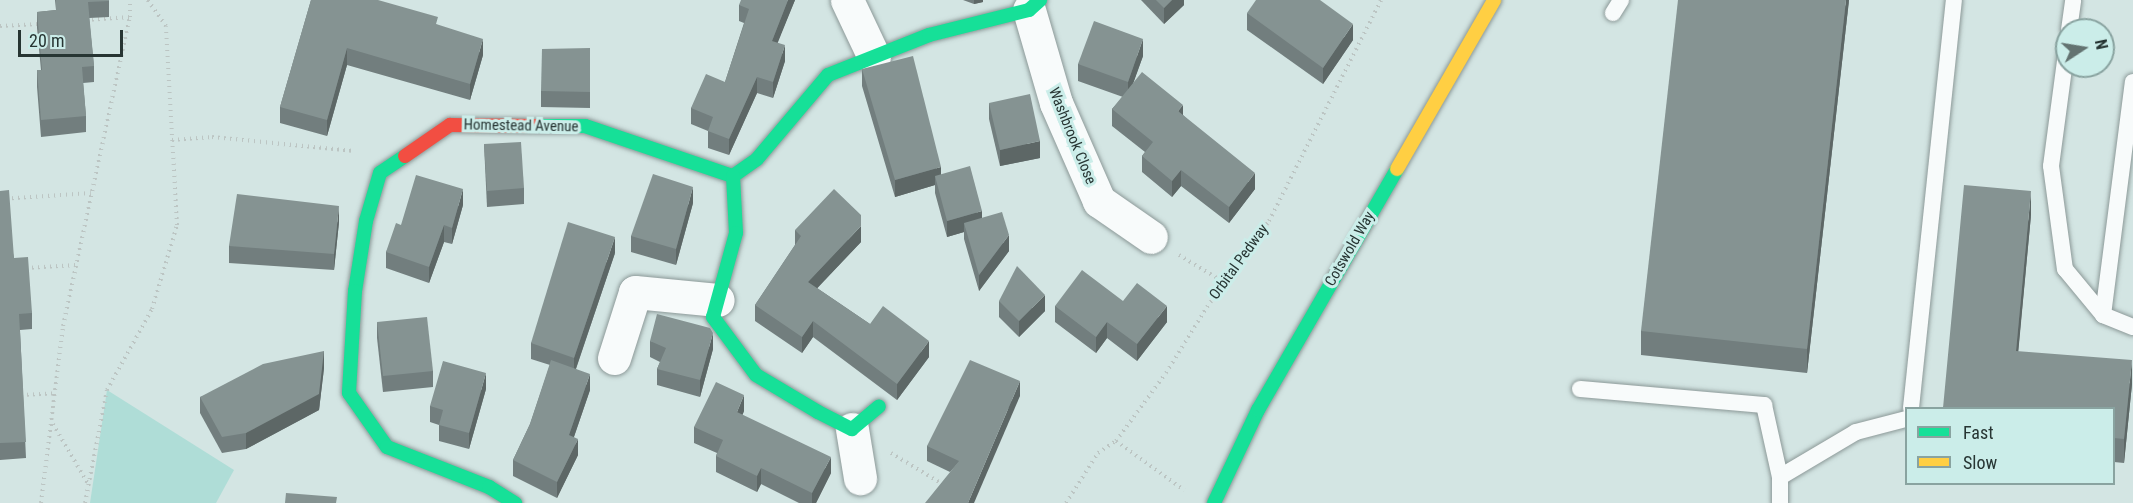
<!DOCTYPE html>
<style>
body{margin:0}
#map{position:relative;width:2133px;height:503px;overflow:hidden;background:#d3e5e3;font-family:"Roboto Condensed",sans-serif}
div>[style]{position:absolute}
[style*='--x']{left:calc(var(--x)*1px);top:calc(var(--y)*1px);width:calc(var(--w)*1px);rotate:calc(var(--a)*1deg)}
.green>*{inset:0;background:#afddd7}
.path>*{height:4px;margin-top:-2px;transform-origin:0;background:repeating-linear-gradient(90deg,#bcc5c3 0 1.5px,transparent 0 6px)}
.roads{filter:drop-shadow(0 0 2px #8c9998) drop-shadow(0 0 2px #8c9998)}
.lane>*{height:16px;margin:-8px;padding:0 8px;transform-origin:8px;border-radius:8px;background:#f8fbfb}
.street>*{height:33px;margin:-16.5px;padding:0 16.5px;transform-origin:16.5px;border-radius:16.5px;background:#f8fbfb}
.fast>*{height:14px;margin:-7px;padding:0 7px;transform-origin:7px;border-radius:7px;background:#16e098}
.slow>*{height:14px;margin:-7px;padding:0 7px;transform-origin:7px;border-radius:7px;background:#ffcf43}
.jam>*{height:14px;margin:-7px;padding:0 7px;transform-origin:7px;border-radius:7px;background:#f24e42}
.wall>*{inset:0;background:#727e7e}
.shaded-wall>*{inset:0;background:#5d6766}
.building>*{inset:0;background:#859392}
span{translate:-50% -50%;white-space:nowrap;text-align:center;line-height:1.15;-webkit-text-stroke:6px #cbede9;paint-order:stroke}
.street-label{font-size:15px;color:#273533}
.legend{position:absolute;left:1905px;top:407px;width:210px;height:78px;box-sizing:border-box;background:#cbede9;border:2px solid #89a3a0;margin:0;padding:8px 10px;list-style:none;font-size:18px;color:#273533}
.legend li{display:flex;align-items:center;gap:12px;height:30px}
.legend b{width:30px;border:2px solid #89a3a0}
.north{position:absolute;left:2055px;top:18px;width:60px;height:60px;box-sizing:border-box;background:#cbede9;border:2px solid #89a3a0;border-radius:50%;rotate:78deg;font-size:16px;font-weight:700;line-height:24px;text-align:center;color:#273533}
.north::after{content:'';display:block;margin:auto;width:21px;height:27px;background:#637371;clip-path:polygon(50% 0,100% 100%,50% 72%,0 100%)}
.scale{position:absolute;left:18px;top:30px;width:105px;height:27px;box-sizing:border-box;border:3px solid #273533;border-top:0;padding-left:8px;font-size:18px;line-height:21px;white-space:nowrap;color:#273533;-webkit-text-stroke:4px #cbede9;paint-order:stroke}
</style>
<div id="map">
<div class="green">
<div style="clip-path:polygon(107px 390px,234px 470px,216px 503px,90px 503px)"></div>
</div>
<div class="path">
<div style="--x:86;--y:20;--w:44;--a:-3.9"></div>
<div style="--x:0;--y:26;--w:39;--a:-3"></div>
<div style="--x:172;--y:140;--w:40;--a:-4.3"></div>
<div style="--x:212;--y:137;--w:143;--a:5.6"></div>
<div style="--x:0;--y:199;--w:91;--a:-3.8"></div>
<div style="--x:1179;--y:255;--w:54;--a:31.3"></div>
<div style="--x:26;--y:268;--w:50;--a:-3.4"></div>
<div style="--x:21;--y:395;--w:35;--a:-3"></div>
<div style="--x:53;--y:424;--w:69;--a:59.7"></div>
<div style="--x:1116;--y:441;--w:84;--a:35.8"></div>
<div style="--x:891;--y:453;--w:62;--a:31.1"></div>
<div style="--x:41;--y:503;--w:178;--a:-82.9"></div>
<div style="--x:63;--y:326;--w:316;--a:-77.8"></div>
<div style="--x:130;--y:17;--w:17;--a:-90"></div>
<div style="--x:85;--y:503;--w:115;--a:-79"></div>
<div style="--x:107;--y:390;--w:93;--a:-60.9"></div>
<div style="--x:152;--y:309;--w:88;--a:-73.4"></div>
<div style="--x:177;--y:225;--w:199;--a:-93.2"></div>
<div style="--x:166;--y:26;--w:32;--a:-125"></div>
<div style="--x:1066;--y:503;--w:59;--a:-57.4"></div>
<div style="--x:1098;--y:453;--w:22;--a:-34"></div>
<div style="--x:1116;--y:441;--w:84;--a:-53.7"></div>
<div style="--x:1166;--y:373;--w:78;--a:-58.2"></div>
<div style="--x:1207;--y:307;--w:106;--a:-54.2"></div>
<div style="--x:1269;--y:221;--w:248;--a:-63.1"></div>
</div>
<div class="roads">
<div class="lane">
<div style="--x:1613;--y:13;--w:15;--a:-58"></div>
<div style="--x:2069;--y:30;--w:30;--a:-82"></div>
<div style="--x:2067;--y:46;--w:121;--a:97.6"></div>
<div style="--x:2051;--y:166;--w:104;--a:82.3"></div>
<div style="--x:2065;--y:269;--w:60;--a:50.4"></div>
<div style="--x:2103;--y:315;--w:32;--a:22"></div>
<div style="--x:2103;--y:315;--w:235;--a:-82.7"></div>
<div style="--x:1580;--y:389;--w:185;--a:5"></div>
<div style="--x:1764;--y:405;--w:74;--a:77.5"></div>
<div style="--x:1780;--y:477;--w:26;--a:90"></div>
<div style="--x:1911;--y:408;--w:410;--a:-84"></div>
<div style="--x:1780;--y:477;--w:88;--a:-30.6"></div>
<div style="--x:1856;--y:432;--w:52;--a:-14.6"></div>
</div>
<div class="street">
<div style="--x:847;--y:0;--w:63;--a:64.7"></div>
<div style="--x:1029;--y:10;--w:97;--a:73.8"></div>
<div style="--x:1056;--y:103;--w:107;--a:66.3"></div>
<div style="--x:1099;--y:201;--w:63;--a:34.7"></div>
<div style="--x:614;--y:358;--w:69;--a:-72.3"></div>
<div style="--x:635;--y:292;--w:83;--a:5.5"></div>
<div style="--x:852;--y:429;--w:50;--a:80.7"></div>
</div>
<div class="fast">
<div style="--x:536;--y:126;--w:49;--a:0"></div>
<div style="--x:585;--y:126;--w:156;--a:18.7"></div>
<div style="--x:733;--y:176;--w:29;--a:-35"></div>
<div style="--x:757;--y:159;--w:110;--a:-49.8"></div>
<div style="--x:828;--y:75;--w:109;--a:-21.6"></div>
<div style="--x:929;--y:35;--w:103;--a:-14"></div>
<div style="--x:1029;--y:10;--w:15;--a:-42"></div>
<div style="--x:405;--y:156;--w:30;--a:146"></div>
<div style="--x:380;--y:173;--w:50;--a:106.3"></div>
<div style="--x:366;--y:221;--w:71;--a:98.9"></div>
<div style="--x:355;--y:291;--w:102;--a:93.4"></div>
<div style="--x:349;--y:393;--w:66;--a:54.9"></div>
<div style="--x:387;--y:447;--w:110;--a:21.4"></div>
<div style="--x:489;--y:487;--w:31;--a:32"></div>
<div style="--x:733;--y:176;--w:57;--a:87"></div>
<div style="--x:736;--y:233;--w:87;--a:105.3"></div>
<div style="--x:713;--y:317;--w:72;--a:53.4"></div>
<div style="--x:756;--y:375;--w:72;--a:30.8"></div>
<div style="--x:818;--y:412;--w:38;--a:27"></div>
<div style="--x:852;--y:429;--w:35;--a:-40"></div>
<div style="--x:1214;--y:503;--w:103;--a:-64.7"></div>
<div style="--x:1258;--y:410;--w:278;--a:-60"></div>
</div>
<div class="slow">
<div style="--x:1397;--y:169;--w:195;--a:-60.1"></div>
</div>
<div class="jam">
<div style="--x:405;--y:156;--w:55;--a:-34.6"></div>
<div style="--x:450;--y:125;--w:86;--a:0.7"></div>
</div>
</div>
<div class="wall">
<div style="clip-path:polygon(55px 0,109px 0,109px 17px,89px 18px,94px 66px,94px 82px,83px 83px,86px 116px,86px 132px,41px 137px,37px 87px,37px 70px,41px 70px,37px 28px,37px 12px,56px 10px)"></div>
<div style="clip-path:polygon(311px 0,438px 25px,483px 55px,470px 100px,347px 65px,327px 136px,280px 123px,280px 107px)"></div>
<div style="clip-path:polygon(795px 0,777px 43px,785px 61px,773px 98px,757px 93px,729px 155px,708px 148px,708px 131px,691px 124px,691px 108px,725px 82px,744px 23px,739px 21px,739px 5px)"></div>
<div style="clip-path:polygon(963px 0,983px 0,983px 2px,974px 4px)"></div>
<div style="clip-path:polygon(1141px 0,1184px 0,1184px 5px,1164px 24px)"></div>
<div style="clip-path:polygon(1849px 0,1807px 373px,1641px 355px,1641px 331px)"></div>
<div style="clip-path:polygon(1247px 13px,1353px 40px,1323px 84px,1247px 30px)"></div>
<div style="clip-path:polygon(590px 48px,590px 108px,541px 107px,541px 91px)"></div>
<div style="clip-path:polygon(1143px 56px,1133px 83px,1183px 115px,1255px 189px,1229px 223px,1181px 186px,1172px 197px,1142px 172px,1142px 156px,1145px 152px,1112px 126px,1112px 109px,1123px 97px,1078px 81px,1078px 64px)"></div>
<div style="clip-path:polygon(862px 69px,941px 175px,982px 218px,1009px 251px,979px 291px,964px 239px,964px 232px,947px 237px,935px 193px,935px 185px,895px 197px,862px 86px)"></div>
<div style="clip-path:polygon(989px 103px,1040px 158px,1000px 166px,989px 119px)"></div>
<div style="clip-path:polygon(484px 144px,524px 188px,524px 204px,487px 207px)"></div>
<div style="clip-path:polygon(0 191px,14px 258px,32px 313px,32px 329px,20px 330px,26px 458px,0 460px)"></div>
<div style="clip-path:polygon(693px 203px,676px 265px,631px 252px,631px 236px)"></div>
<div style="clip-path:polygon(463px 205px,452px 244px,444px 242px,429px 283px,386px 268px,386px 252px,401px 225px)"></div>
<div style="clip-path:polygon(2031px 215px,2018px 352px,2132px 384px,2124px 463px,2114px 462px,2114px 408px,1943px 408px)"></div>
<div style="clip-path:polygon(339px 222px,334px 270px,229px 263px,229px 246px)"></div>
<div style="clip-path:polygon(795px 230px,861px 242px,817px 288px,870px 324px,929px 357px,897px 400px,813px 337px,802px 353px,755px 321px,755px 305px,795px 245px)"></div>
<div style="clip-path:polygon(615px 253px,576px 369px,590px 390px,574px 437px,578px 455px,557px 498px,513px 476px,513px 460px,530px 424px,550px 365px,531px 359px,531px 343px)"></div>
<div style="clip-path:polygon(999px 301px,1045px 311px,1019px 337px,999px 317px)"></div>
<div style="clip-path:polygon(1123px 301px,1167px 322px,1137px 361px,1107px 338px,1096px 353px,1055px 322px,1055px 306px)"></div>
<div style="clip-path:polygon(377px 322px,433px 371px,433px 387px,383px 392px,377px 338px)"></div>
<div style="clip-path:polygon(650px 341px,713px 349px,700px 397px,657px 385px,657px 369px,660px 362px,650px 357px)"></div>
<div style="clip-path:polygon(324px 368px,319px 410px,246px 449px,222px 453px,200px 413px,200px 397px)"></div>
<div style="clip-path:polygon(486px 389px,469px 449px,439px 441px,439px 425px,430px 422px,430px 406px)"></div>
<div style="clip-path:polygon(1020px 396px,950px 472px,927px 461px,927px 446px)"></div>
<div style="clip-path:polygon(744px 411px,742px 415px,831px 473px,816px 503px,799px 503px,761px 484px,757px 492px,716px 472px,716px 456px,717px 453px,694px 443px,694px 427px)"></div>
</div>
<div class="shaded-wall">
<div style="clip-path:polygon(788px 0,795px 0,772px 57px,772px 41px)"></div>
<div style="clip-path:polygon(974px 0,983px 0,983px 2px,974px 4px)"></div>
<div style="clip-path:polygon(1172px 0,1184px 0,1184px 5px,1164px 24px,1164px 8px)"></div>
<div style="clip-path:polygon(1846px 0,1849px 0,1807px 373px,1807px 349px)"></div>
<div style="clip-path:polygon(1353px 24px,1353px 40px,1323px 84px,1323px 68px)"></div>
<div style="clip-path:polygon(483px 39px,483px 55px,470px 100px,470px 84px)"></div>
<div style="clip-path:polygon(1143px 39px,1143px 56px,1128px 98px,1128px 82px)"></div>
<div style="clip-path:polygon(785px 45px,785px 61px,773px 98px,773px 82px)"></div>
<div style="clip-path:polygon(347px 48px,347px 65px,327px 136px,327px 120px)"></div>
<div style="clip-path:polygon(757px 77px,757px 93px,729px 155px,729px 139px)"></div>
<div style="clip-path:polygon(1183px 105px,1183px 121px,1178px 111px)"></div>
<div style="clip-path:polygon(1040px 141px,1040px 158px,1000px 166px,1000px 150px)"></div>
<div style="clip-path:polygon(941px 167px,941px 183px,935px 176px,935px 185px,895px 197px,895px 180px)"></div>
<div style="clip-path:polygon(1181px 170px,1181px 186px,1172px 197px,1172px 181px)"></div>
<div style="clip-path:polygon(1255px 173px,1255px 189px,1229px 223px,1229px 207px)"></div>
<div style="clip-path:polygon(693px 187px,693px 203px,676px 265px,676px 249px)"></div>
<div style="clip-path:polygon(463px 189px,463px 205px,452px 244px,452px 228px)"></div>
<div style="clip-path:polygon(2031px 191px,2031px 215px,2016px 376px,2016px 351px)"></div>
<div style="clip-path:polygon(339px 206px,339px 222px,334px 270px,334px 254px)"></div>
<div style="clip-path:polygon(982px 211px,982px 227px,964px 223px,964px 232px,947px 237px,947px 221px)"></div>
<div style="clip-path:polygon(444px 225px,444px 242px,429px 283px,429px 267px)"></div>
<div style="clip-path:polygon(861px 226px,861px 242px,808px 298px,808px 282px)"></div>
<div style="clip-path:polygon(1009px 235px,1009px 251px,979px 291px,979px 275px)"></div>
<div style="clip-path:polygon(615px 237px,615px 253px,574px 374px,574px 358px)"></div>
<div style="clip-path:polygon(1045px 295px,1045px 311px,1019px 337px,1019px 321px)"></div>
<div style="clip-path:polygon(1167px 306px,1167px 322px,1137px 361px,1137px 344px)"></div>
<div style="clip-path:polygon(813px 321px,813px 337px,802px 353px,802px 337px)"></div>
<div style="clip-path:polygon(1107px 322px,1107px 338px,1096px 353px,1096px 337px)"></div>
<div style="clip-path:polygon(713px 333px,713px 349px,700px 397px,700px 380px)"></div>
<div style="clip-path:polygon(929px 341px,929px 357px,897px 400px,897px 384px)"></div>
<div style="clip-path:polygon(324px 351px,324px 368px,319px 410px,246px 449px,246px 433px)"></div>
<div style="clip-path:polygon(2132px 360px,2132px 384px,2124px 463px,2124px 439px)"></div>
<div style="clip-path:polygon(486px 373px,486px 389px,469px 449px,469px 433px)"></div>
<div style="clip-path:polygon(590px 374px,590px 390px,569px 451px,569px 435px)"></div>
<div style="clip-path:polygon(1020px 381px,1020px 396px,974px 503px,968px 503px)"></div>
<div style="clip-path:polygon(744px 395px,744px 411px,737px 429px,737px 412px)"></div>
<div style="clip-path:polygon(578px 439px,578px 455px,557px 498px,557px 482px)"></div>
<div style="clip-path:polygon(831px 457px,831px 473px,816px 503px,812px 503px,812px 493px)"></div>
<div style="clip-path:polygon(761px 468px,761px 484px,757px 492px,757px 476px)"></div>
</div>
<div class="building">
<div style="clip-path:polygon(56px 0,109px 0,109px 1px,88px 2px,94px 66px,82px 67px,86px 116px,41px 120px,37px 70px,42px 70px,37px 12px,56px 10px)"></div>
<div style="clip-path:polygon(311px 0,378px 0,438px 17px,436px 24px,483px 39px,470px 84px,347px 48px,327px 120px,280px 107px)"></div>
<div style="clip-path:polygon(741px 0,788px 0,772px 41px,785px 45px,773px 82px,757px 77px,729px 139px,708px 131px,713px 117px,691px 108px,706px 74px,725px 82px,749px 9px,739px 5px)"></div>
<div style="clip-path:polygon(1156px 0,1172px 0,1164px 8px)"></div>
<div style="clip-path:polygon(1256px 0,1320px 0,1353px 24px,1323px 68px,1247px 13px)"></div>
<div style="clip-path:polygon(1678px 0,1846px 0,1807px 349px,1641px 331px)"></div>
<div style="clip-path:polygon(1094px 21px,1143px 39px,1128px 82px,1078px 64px)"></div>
<div style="clip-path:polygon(590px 48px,590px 92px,541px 91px,542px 49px)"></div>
<div style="clip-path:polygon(913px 56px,941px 167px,895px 180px,862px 69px)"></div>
<div style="clip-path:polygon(1142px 72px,1183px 105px,1178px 111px,1255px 173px,1229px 207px,1181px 170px,1172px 181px,1142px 156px,1153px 142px,1112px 109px)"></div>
<div style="clip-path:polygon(1030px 94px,1040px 141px,1000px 150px,989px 103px)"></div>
<div style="clip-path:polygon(521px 142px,524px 188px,487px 191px,484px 144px)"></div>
<div style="clip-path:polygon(970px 166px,982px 211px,947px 221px,935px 176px)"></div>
<div style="clip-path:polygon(653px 174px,693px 187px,676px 249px,631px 236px)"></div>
<div style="clip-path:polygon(416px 175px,463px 189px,452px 228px,444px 225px,429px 267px,386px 252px,396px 223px,401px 225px)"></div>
<div style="clip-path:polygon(1964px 185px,2031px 191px,2016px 351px,2132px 360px,2124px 439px,2114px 438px,2114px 408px,1943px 408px)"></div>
<div style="clip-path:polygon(834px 189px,861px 215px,861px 226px,808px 282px,870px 324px,883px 306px,929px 341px,897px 384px,813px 321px,802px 337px,755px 305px,801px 236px,795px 230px)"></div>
<div style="clip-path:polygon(9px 190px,14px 258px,28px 257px,32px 313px,19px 314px,26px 442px,0 443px,0 191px)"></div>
<div style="clip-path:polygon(237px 194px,339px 206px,334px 254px,229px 246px)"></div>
<div style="clip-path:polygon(1002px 212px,1009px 235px,979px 275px,964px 223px)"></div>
<div style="clip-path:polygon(568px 222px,615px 237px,574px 358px,531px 343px)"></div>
<div style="clip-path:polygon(1017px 266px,1045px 295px,1019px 321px,999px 301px)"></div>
<div style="clip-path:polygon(1082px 270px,1123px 301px,1137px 283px,1167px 306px,1137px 344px,1107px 322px,1096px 337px,1055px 306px)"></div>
<div style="clip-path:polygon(657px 314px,710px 328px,713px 333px,700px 380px,657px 369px,666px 348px,650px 341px)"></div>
<div style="clip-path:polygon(427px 317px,433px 371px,383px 376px,377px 322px)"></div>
<div style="clip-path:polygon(324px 351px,319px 394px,246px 433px,222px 437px,200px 397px,263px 364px)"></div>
<div style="clip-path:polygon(551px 360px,590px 374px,569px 435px,578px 439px,557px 482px,513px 460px,530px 424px)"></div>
<div style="clip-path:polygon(970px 360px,1020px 381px,968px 503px,925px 503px,959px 461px,927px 446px)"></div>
<div style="clip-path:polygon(443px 361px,486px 373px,469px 433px,439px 425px,443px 410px,430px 406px)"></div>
<div style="clip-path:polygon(716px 382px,744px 395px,737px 412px,831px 457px,812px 493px,761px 468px,757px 476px,716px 456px,723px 440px,694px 427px)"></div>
<div style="clip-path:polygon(286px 493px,337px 497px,336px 503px,285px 503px)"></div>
</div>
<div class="street-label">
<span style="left:521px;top:126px;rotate:1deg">Homestead Avenue</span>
<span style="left:1072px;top:136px;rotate:68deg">Washbrook Close</span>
<span style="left:1350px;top:249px;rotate:-60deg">Cotswold Way</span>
<span style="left:1239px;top:262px;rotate:-54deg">Orbital Pedway</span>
</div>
<ul class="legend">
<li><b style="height:8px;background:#16e098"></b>Fast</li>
<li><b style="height:8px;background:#ffcf43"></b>Slow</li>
</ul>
<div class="north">N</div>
<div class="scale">20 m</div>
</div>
